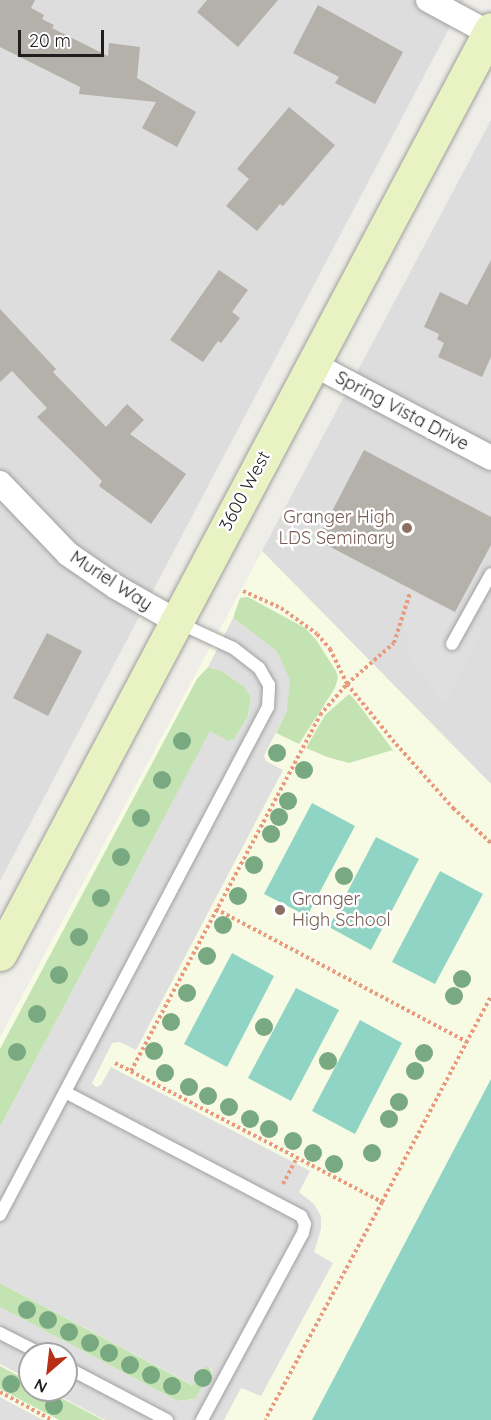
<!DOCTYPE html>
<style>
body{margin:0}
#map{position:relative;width:491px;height:1420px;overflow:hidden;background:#efede7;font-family:Quicksand,sans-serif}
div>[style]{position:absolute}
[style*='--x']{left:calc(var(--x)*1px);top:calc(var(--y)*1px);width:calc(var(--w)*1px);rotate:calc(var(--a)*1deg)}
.residential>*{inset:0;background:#ddd}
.education>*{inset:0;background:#f8fbe4}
.grass>*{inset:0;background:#c4e3b3}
.pitch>*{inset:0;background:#8fd4c4}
.parking>*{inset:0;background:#dfdfdf}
.building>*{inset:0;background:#b4b0aa}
.path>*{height:4px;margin-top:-2px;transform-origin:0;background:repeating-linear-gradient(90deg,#e9997e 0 3px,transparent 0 6px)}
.roads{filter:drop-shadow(0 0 2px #a0a0a0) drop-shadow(0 0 2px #a0a0a0)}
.lane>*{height:12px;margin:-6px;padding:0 6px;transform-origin:6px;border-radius:6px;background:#fff}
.street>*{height:24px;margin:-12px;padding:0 12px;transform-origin:12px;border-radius:12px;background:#fff}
.secondary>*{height:33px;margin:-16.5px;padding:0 16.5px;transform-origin:16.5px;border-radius:16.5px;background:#e8f2c2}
.trees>*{width:18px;height:18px;margin:-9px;border-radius:50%;background:#79a981}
.dots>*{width:16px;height:16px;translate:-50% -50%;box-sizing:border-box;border:3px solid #fff;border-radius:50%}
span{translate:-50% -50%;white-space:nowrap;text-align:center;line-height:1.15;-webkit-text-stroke:5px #fff;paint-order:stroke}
.street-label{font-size:18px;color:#1f1f1f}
.education-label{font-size:18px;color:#785e54}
.right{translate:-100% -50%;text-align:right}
.left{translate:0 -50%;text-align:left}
.north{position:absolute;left:18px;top:1342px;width:60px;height:60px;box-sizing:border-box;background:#fff;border:2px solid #a5a5a5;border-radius:50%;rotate:208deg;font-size:16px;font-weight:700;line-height:24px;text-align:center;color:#1f1f1f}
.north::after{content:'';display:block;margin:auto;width:21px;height:27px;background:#b63018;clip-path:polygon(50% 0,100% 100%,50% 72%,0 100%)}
.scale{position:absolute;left:18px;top:30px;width:86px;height:27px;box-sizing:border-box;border:3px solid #1f1f1f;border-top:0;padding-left:8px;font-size:18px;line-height:21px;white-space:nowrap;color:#1f1f1f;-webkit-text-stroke:4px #fff;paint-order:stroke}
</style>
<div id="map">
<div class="residential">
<div style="clip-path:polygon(0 0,464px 0,0 881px)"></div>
<div style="clip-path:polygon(491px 120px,491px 784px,262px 551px)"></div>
</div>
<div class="education">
<div style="clip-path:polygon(evenodd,262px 551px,491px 784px,491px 1420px,0 1420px,0 1037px,262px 551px,30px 1354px,66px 1354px,66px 1390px,30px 1390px,30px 1354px)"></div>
</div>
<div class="grass">
<div style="clip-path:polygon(248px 597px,305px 628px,317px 641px,336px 671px,338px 677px,335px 688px,299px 744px,276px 733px,287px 710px,254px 634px,233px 618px,240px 598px)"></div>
<div style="clip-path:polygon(208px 667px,222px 671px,245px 687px,251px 697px,248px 716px,234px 740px,228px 741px,210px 732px,0 1127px,0 1049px,197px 679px)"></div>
<div style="clip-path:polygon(349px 694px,356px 701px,393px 750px,349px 763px,327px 757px,306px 748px,325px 715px)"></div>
<div style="clip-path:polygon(0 1283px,192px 1385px,205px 1366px,209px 1366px,212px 1373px,195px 1399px,177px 1401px,0 1307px)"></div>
<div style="clip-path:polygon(0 1366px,30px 1382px,30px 1390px,46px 1390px,103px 1420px,59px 1420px,0 1389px)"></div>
</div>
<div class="pitch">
<div style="clip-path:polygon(312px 803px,355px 826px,307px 916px,264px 894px)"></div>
<div style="clip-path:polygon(376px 837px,419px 859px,371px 950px,329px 927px)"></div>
<div style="clip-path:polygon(440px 871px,483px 894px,435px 984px,392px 962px)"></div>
<div style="clip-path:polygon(232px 953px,274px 976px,227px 1067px,184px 1044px)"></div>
<div style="clip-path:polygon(296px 988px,339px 1010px,291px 1101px,248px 1078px)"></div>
<div style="clip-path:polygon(360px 1020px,402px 1043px,355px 1134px,312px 1111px)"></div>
<div style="clip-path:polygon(491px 1079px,491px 1420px,312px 1420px)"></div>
</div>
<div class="parking">
<div style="clip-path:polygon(414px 593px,483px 629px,444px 705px,408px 655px,408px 635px,403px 631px)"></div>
<div style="clip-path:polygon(233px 618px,277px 651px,290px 680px,287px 710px,264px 756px,266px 761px,283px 770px,136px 1050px,120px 1042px,112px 1043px,92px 1083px,96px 1087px,101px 1085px,111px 1067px,310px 1171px,299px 1192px,314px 1204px,321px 1216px,321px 1229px,314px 1252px,333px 1263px,261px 1396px,241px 1388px,224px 1420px,105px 1420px,48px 1390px,66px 1390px,66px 1354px,30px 1354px,30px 1380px,0 1364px,0 1307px,177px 1401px,195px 1399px,212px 1370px,209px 1366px,203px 1368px,193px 1385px,0 1283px,0 1127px,210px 731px,228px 741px,234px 740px,248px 716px,251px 697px,245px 687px,222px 671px,208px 667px)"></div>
<div style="clip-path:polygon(0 1397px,43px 1420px,0 1420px)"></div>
</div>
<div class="building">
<div style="clip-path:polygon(0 0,35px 0,31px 8px,44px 15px,42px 19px,54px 25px,52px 28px,108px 56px,109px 43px,140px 47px,137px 78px,196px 112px,177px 147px,142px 128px,156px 102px,79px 94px,80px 87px,0 47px)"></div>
<div style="clip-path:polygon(207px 0,278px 0,238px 47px,197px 12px)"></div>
<div style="clip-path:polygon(318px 5px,403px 52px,375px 104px,335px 83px,339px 77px,293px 53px)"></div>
<div style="clip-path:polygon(289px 107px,335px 145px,283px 206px,280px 204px,257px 231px,226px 206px,249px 179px,237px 169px)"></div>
<div style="clip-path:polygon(491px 260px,491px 357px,482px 377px,438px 357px,444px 343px,437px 339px,439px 334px,424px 327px,440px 292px,467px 305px)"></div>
<div style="clip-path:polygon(219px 270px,248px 290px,232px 312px,240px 318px,221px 343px,218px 341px,203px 362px,170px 340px)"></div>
<div style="clip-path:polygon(0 309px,56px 369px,53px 372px,106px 427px,127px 404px,144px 420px,130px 434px,186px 474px,151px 524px,99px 486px,102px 481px,37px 417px,47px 408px,12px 371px,0 382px)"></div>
<div style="clip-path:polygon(364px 450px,491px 517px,491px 545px,455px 612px,317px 540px)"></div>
<div style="clip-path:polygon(47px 633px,82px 651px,48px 716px,13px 698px)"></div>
</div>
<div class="path">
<div style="--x:243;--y:591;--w:42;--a:24.1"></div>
<div style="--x:281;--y:608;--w:44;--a:35.8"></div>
<div style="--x:317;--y:634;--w:20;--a:49"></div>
<div style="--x:330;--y:649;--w:39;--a:64"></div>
<div style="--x:347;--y:684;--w:77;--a:50.8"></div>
<div style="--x:396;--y:744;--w:86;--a:48.3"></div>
<div style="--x:453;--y:808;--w:52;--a:42.6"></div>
<div style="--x:216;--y:909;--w:284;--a:27.9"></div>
<div style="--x:115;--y:1063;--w:301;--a:27.5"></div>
<div style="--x:382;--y:1202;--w:247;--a:118.2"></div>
<div style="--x:131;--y:1071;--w:403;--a:-62"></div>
<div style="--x:320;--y:715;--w:41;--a:-48.9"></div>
<div style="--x:347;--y:684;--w:62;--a:-41.1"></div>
<div style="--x:394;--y:643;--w:52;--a:-72.3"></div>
<div style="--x:283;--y:1184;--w:30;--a:-62"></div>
<div style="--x:382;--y:1202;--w:233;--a:-62.1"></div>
<div style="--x:0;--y:1392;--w:59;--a:28.3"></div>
</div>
<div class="roads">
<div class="lane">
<div style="--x:452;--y:644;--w:80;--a:-60.9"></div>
<div style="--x:65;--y:1092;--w:267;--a:27.7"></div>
<div style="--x:301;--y:1216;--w:9;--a:63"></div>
<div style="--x:305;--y:1224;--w:9;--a:103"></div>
<div style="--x:303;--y:1233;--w:213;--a:118.4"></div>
<div style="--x:0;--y:1215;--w:574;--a:-62.19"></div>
<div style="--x:268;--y:707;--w:22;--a:-87"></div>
<div style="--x:269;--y:685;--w:20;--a:-120"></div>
<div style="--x:259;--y:668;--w:33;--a:-142"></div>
<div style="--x:233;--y:648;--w:62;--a:-155.1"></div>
<div style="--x:0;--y:1333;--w:46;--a:27.1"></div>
<div style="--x:66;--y:1367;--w:114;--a:27.7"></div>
</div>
<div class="street">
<div style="--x:428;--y:0;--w:69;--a:28.4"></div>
<div style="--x:313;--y:364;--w:201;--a:27.8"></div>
<div style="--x:0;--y:483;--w:98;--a:46.2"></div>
<div style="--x:68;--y:554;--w:58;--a:34.5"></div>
<div style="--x:116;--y:587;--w:69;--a:29.5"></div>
</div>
<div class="secondary">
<div style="--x:0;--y:954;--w:1047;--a:-62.04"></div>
</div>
</div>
<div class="trees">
<div style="left:182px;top:741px"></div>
<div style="left:277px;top:753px"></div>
<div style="left:304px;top:770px"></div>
<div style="left:162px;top:780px"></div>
<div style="left:288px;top:801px"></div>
<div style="left:279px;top:817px"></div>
<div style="left:141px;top:818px"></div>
<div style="left:271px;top:834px"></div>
<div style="left:121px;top:857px"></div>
<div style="left:254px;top:865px"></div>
<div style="left:344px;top:876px"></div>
<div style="left:238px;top:896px"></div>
<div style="left:101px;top:898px"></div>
<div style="left:223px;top:925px"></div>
<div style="left:79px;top:937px"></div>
<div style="left:207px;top:956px"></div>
<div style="left:59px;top:975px"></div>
<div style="left:462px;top:979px"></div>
<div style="left:187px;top:993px"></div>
<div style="left:454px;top:996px"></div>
<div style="left:37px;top:1014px"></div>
<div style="left:171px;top:1022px"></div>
<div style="left:264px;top:1027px"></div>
<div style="left:154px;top:1051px"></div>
<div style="left:17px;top:1052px"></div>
<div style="left:424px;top:1053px"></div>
<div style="left:328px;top:1061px"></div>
<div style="left:415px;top:1071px"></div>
<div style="left:165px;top:1073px"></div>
<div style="left:189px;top:1087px"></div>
<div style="left:208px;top:1096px"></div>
<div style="left:399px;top:1102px"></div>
<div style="left:229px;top:1107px"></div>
<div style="left:250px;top:1119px"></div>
<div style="left:389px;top:1119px"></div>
<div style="left:269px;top:1129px"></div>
<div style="left:293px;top:1141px"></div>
<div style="left:313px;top:1153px"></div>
<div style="left:372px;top:1153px"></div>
<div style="left:334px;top:1164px"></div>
<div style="left:27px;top:1310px"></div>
<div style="left:48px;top:1320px"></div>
<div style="left:69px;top:1332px"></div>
<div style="left:90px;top:1343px"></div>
<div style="left:109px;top:1353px"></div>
<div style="left:130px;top:1365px"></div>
<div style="left:151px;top:1375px"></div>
<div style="left:203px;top:1378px"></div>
<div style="left:11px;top:1384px"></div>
<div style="left:172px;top:1386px"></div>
<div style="left:54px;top:1406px"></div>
</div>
<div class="dots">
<div style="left:407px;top:528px;background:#8d6e63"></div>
<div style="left:280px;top:910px;background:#8d6e63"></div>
</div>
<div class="street-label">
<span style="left:402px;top:411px;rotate:28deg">Spring Vista Drive</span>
<span style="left:245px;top:491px;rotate:-62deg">3600 West</span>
<span style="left:111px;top:581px;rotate:33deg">Muriel Way</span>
</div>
<div class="education-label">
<span class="right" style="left:395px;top:528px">Granger High<br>LDS Seminary</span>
<span class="left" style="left:292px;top:910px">Granger<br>High School</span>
</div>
<div class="north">N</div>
<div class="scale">20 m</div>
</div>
